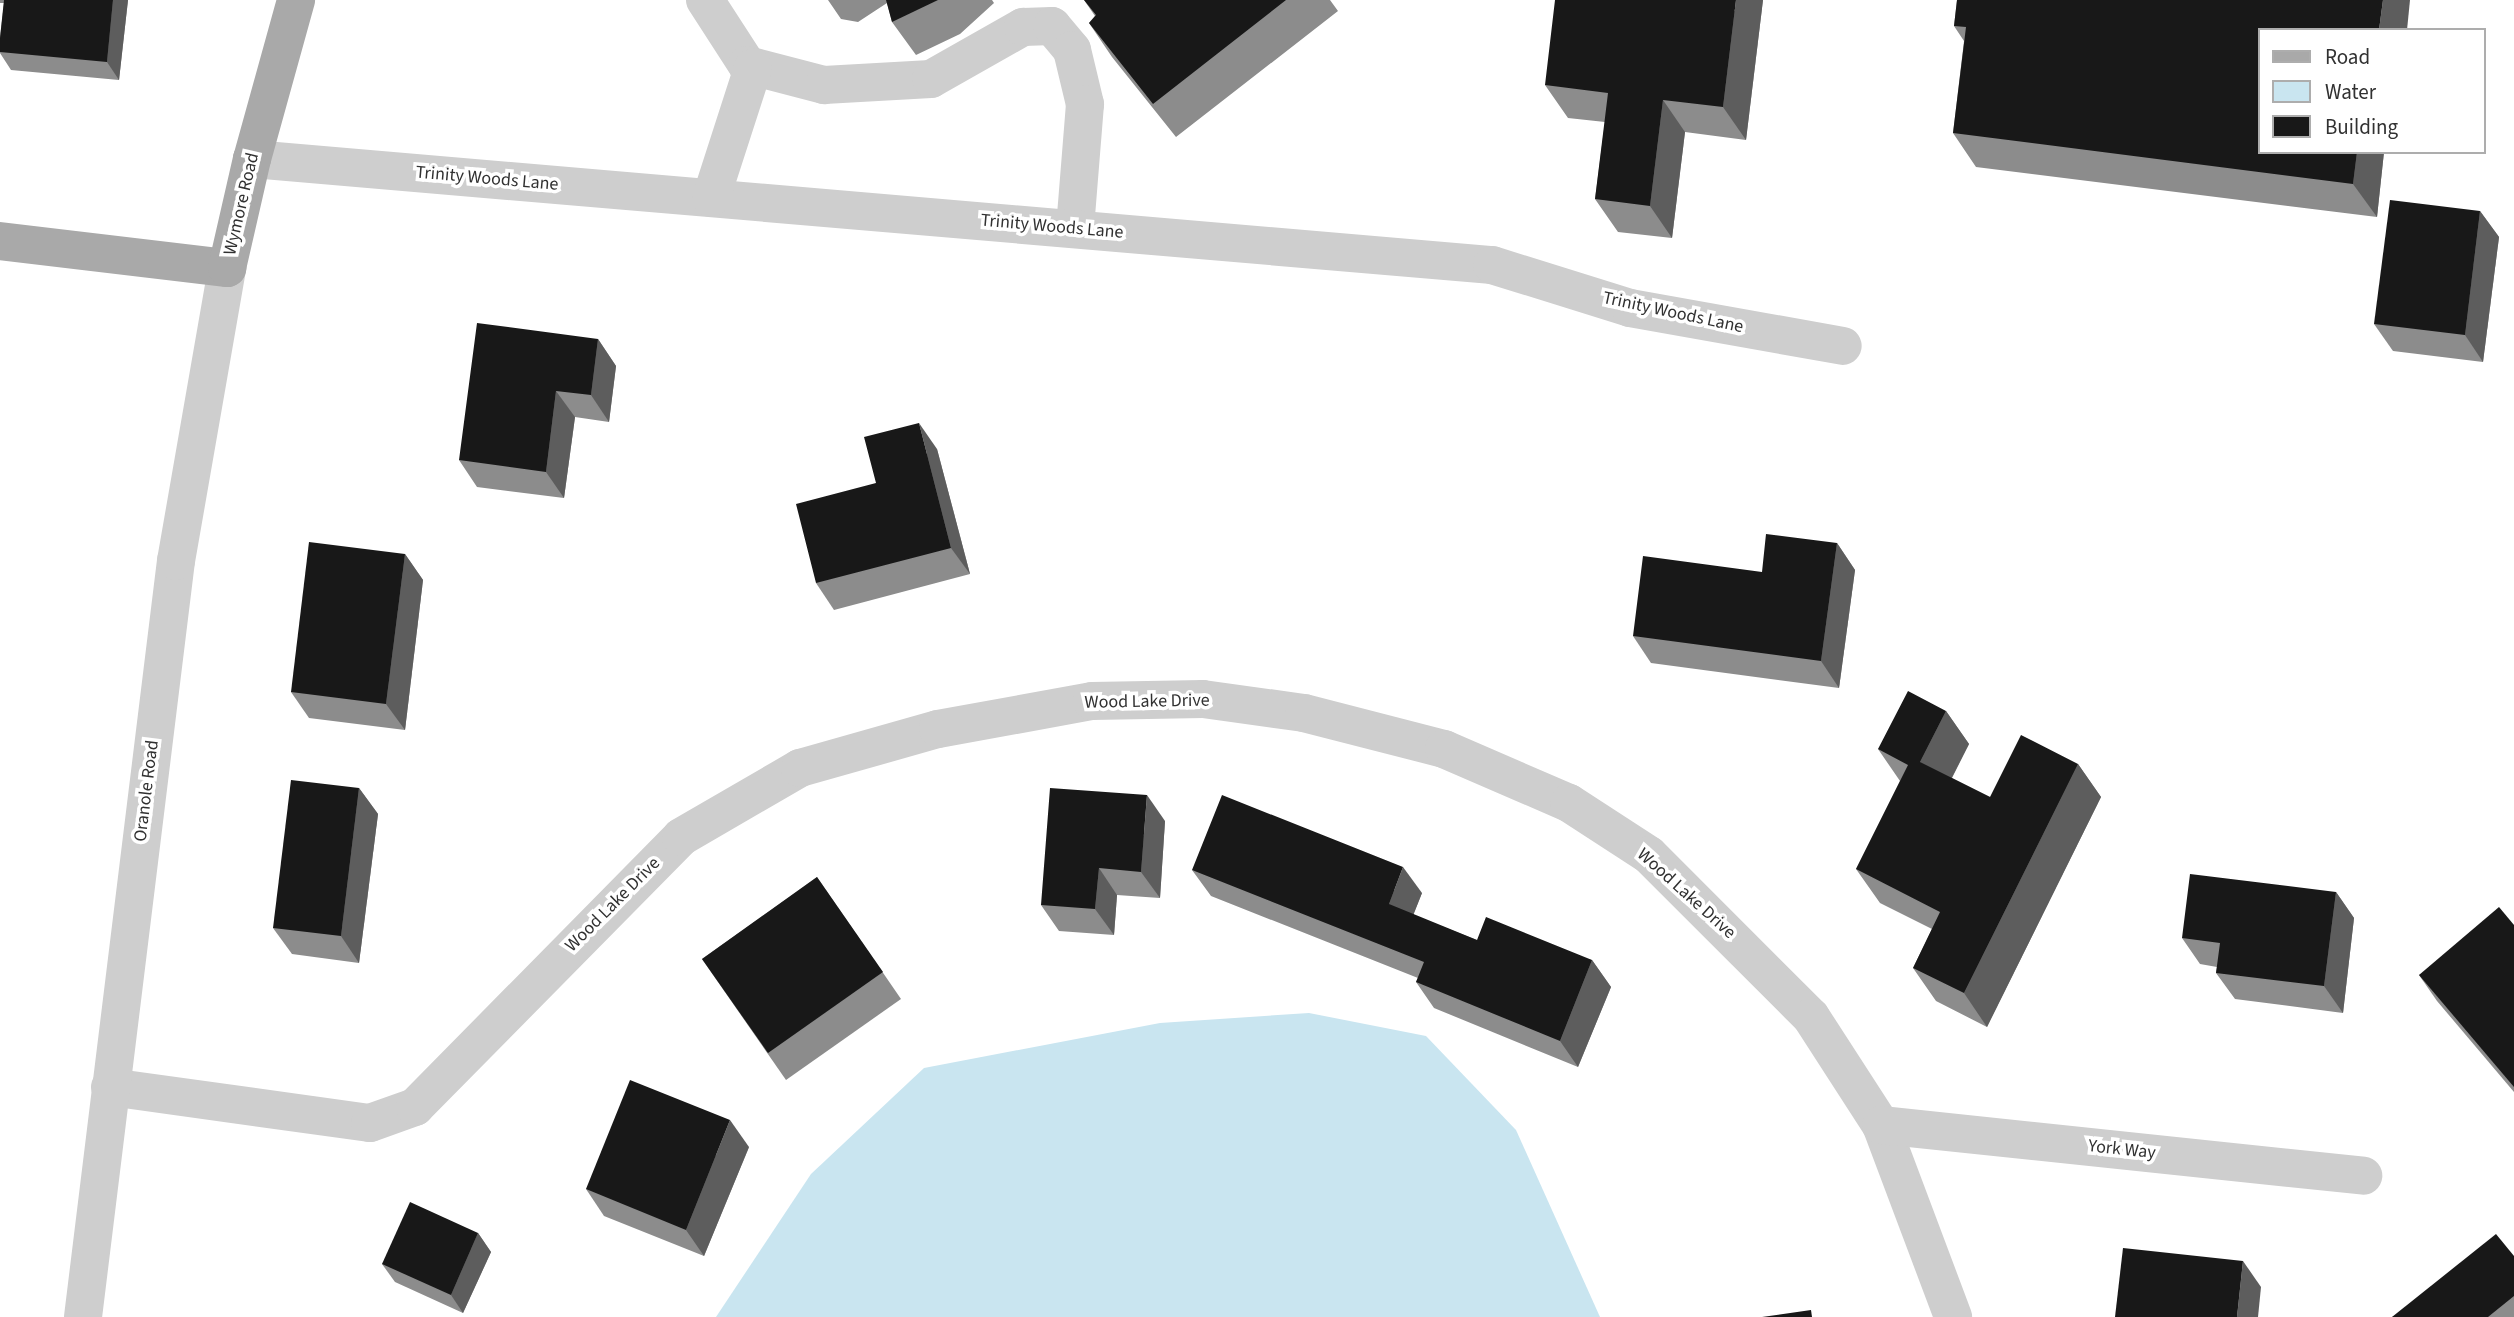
<!DOCTYPE html>
<style>
body{margin:0}
#map{position:relative;width:2514px;height:1317px;overflow:hidden;background:#fff;font-family:"Source Sans 3",sans-serif}
div>[style]{position:absolute}
[style*='--x']{left:calc(var(--x)*1px);top:calc(var(--y)*1px);width:calc(var(--w)*1px);rotate:calc(var(--a)*1deg)}
.water>*{inset:0;background:#c9e5f0}
.minor>*{height:38px;margin:-19px;padding:0 19px;transform-origin:19px;border-radius:19px;background:#cecece}
.major>*{height:38px;margin:-19px;padding:0 19px;transform-origin:19px;border-radius:19px;background:#a9a9a9}
.wall>*{inset:0;background:#8c8c8c}
.shaded-wall>*{inset:0;background:#5d5d5d}
.building>*{inset:0;background:#181818}
span{translate:-50% -50%;white-space:nowrap;text-align:center;line-height:1.15;-webkit-text-stroke:7px #fff;paint-order:stroke}
.street-label{font-size:18px;color:#313131}
.legend{position:absolute;left:2258px;top:28px;width:228px;height:126px;box-sizing:border-box;background:#fff;border:2px solid #adadad;margin:0;padding:9px 12px;list-style:none;font-size:21px;color:#313131}
.legend li{display:flex;align-items:center;gap:14px;height:35px}
.legend b{width:35px;border:2px solid #adadad}
</style>
<div id="map">
<div class="water">
<div style="clip-path:polygon(1309px 1013px,1426px 1036px,1516px 1130px,1600px 1317px,716px 1317px,811px 1174px,924px 1068px,1160px 1023px)"></div>
</div>
<div class="minor">
<div style="--x:705;--y:0;--w:77;--a:57.1"></div>
<div style="--x:747;--y:65;--w:80;--a:14.6"></div>
<div style="--x:824;--y:85;--w:107;--a:-3.2"></div>
<div style="--x:931;--y:79;--w:106;--a:-29.5"></div>
<div style="--x:1023;--y:27;--w:29;--a:-2"></div>
<div style="--x:1052;--y:26;--w:31;--a:50"></div>
<div style="--x:1072;--y:50;--w:56;--a:76.5"></div>
<div style="--x:1085;--y:104;--w:125;--a:94.6"></div>
<div style="--x:252;--y:159;--w:1245;--a:4.89"></div>
<div style="--x:1492;--y:265;--w:145;--a:17.3"></div>
<div style="--x:1630;--y:308;--w:216;--a:10.1"></div>
<div style="--x:711;--y:198;--w:137;--a:-72.1"></div>
<div style="--x:110;--y:1087;--w:262;--a:7.9"></div>
<div style="--x:370;--y:1123;--w:48;--a:-19.6"></div>
<div style="--x:415;--y:1107;--w:379;--a:-45.4"></div>
<div style="--x:681;--y:837;--w:138;--a:-30.1"></div>
<div style="--x:800;--y:768;--w:143;--a:-15.8"></div>
<div style="--x:938;--y:729;--w:157;--a:-10.3"></div>
<div style="--x:1092;--y:701;--w:111;--a:-1"></div>
<div style="--x:1203;--y:699;--w:102;--a:7.9"></div>
<div style="--x:1304;--y:713;--w:145;--a:14.4"></div>
<div style="--x:1444;--y:749;--w:136;--a:23.4"></div>
<div style="--x:1569;--y:803;--w:95;--a:33"></div>
<div style="--x:1649;--y:855;--w:229;--a:45"></div>
<div style="--x:1811;--y:1017;--w:129;--a:57.1"></div>
<div style="--x:1881;--y:1125;--w:205;--a:69.4"></div>
<div style="--x:1881;--y:1125;--w:485;--a:6"></div>
<div style="--x:83;--y:1317;--w:762;--a:-82.99"></div>
<div style="--x:176;--y:561;--w:297;--a:-80.1"></div>
</div>
<div class="major">
<div style="--x:0;--y:241;--w:229;--a:6.8"></div>
<div style="--x:227;--y:268;--w:112;--a:-77.1"></div>
<div style="--x:252;--y:159;--w:165;--a:-74.5"></div>
</div>
<div class="wall">
<div style="clip-path:polygon(0 0,128px 0,119px 80px,11px 70px,0 53px,0 38px,4px 3px,0 3px)"></div>
<div style="clip-path:polygon(828px 0,992px 0,994px 3px,960px 34px,916px 55px,892px 22px,887px 3px,858px 22px,841px 19px)"></div>
<div style="clip-path:polygon(1084px 0,1330px 0,1338px 11px,1176px 137px,1112px 57px,1089px 23px,1095px 16px)"></div>
<div style="clip-path:polygon(1763px 0,1746px 140px,1685px 132px,1672px 238px,1618px 232px,1595px 199px,1605px 122px,1568px 118px,1545px 85px)"></div>
<div style="clip-path:polygon(1957px 0,2260px 152px,2384px 152px,2377px 217px,1976px 167px,1953px 133px,1964px 41px,1954px 26px)"></div>
<div style="clip-path:polygon(2480px 211px,2499px 237px,2483px 362px,2393px 351px,2374px 324px)"></div>
<div style="clip-path:polygon(598px 339px,616px 366px,609px 422px,575px 417px,564px 498px,477px 487px,459px 460px)"></div>
<div style="clip-path:polygon(937px 449px,970px 574px,834px 610px,816px 583px,876px 483px)"></div>
<div style="clip-path:polygon(1837px 543px,1855px 570px,1839px 688px,1651px 663px,1633px 636px,1762px 572px)"></div>
<div style="clip-path:polygon(405px 554px,423px 580px,405px 730px,309px 718px,291px 692px)"></div>
<div style="clip-path:polygon(1946px 711px,1969px 744px,1952px 778px,1990px 797px,2078px 764px,2101px 797px,1987px 1027px,1936px 1001px,1913px 968px,1932px 929px,1880px 903px,1856px 869px,1900px 781px,1878px 749px)"></div>
<div style="clip-path:polygon(359px 788px,378px 814px,359px 963px,292px 954px,273px 928px)"></div>
<div style="clip-path:polygon(1165px 821px,1160px 898px,1117px 895px,1114px 935px,1059px 931px,1041px 905px)"></div>
<div style="clip-path:polygon(1192px 870px,1422px 893px,1413px 915px,1477px 940px,1592px 960px,1611px 987px,1578px 1067px,1434px 1008px,1416px 982px,1418px 978px,1211px 896px)"></div>
<div style="clip-path:polygon(817px 877px,901px 999px,786px 1080px,702px 959px)"></div>
<div style="clip-path:polygon(2336px 892px,2354px 918px,2343px 1013px,2235px 999px,2216px 973px,2217px 967px,2200px 964px,2182px 938px)"></div>
<div style="clip-path:polygon(2514px 925px,2514px 1092px,2437px 1001px,2419px 975px)"></div>
<div style="clip-path:polygon(749px 1147px,704px 1256px,604px 1216px,586px 1189px)"></div>
<div style="clip-path:polygon(478px 1233px,491px 1252px,463px 1313px,395px 1282px,382px 1264px)"></div>
<div style="clip-path:polygon(2514px 1256px,2514px 1317px,2392px 1317px)"></div>
</div>
<div class="shaded-wall">
<div style="clip-path:polygon(113px 0,128px 0,119px 80px,107px 62px)"></div>
<div style="clip-path:polygon(1736px 0,1763px 0,1746px 140px,1723px 107px)"></div>
<div style="clip-path:polygon(2383px 0,2410px 0,2407px 30px,2379px 30px)"></div>
<div style="clip-path:polygon(1663px 100px,1685px 132px,1672px 238px,1650px 206px)"></div>
<div style="clip-path:polygon(2357px 152px,2384px 152px,2377px 217px,2353px 184px)"></div>
<div style="clip-path:polygon(2480px 211px,2499px 237px,2483px 362px,2465px 335px)"></div>
<div style="clip-path:polygon(598px 339px,616px 366px,609px 422px,591px 395px)"></div>
<div style="clip-path:polygon(556px 391px,575px 417px,564px 498px,546px 472px)"></div>
<div style="clip-path:polygon(919px 423px,937px 449px,970px 574px,951px 548px)"></div>
<div style="clip-path:polygon(1837px 543px,1855px 570px,1839px 688px,1821px 661px)"></div>
<div style="clip-path:polygon(405px 554px,423px 580px,405px 730px,386px 704px)"></div>
<div style="clip-path:polygon(1946px 711px,1969px 744px,1943px 795px,1920px 762px)"></div>
<div style="clip-path:polygon(2078px 764px,2101px 797px,1987px 1027px,1964px 993px)"></div>
<div style="clip-path:polygon(359px 788px,378px 814px,359px 963px,341px 936px)"></div>
<div style="clip-path:polygon(1147px 795px,1165px 821px,1160px 898px,1141px 872px)"></div>
<div style="clip-path:polygon(1403px 867px,1422px 893px,1407px 931px,1389px 904px)"></div>
<div style="clip-path:polygon(1099px 868px,1117px 895px,1114px 935px,1095px 909px)"></div>
<div style="clip-path:polygon(2336px 892px,2354px 918px,2343px 1013px,2324px 986px)"></div>
<div style="clip-path:polygon(1592px 960px,1611px 987px,1578px 1067px,1560px 1041px)"></div>
<div style="clip-path:polygon(730px 1120px,749px 1147px,704px 1256px,686px 1230px)"></div>
<div style="clip-path:polygon(478px 1233px,491px 1252px,463px 1313px,451px 1295px)"></div>
<div style="clip-path:polygon(2243px 1261px,2261px 1287px,2258px 1317px,2237px 1317px)"></div>
</div>
<div class="building">
<div style="clip-path:polygon(4px 0,113px 0,107px 62px,0 52px,0 38px)"></div>
<div style="clip-path:polygon(886px 0,938px 0,892px 22px)"></div>
<div style="clip-path:polygon(1084px 0,1286px 0,1153px 104px,1089px 23px,1096px 15px)"></div>
<div style="clip-path:polygon(1555px 0,1736px 0,1723px 107px,1663px 100px,1650px 206px,1595px 199px,1608px 93px,1545px 85px)"></div>
<div style="clip-path:polygon(1957px 0,2383px 0,2379px 30px,2260px 30px,2260px 152px,2357px 152px,2353px 184px,1953px 133px,1966px 27px,1954px 26px)"></div>
<div style="clip-path:polygon(2390px 200px,2480px 211px,2465px 335px,2374px 324px)"></div>
<div style="clip-path:polygon(477px 323px,598px 339px,591px 395px,556px 391px,546px 472px,459px 460px)"></div>
<div style="clip-path:polygon(919px 423px,951px 548px,816px 583px,796px 504px,876px 483px,864px 437px)"></div>
<div style="clip-path:polygon(1766px 534px,1837px 543px,1821px 661px,1633px 636px,1643px 556px,1762px 572px)"></div>
<div style="clip-path:polygon(309px 542px,405px 554px,386px 704px,291px 692px)"></div>
<div style="clip-path:polygon(1908px 691px,1946px 711px,1920px 762px,1990px 797px,2021px 735px,2078px 764px,1964px 993px,1913px 968px,1940px 912px,1856px 869px,1908px 765px,1878px 749px)"></div>
<div style="clip-path:polygon(291px 780px,359px 788px,341px 936px,273px 928px)"></div>
<div style="clip-path:polygon(1050px 788px,1147px 795px,1141px 872px,1099px 868px,1095px 909px,1041px 905px)"></div>
<div style="clip-path:polygon(1222px 795px,1403px 867px,1389px 904px,1477px 940px,1486px 917px,1592px 960px,1560px 1041px,1416px 982px,1424px 962px,1192px 870px)"></div>
<div style="clip-path:polygon(2190px 874px,2336px 892px,2324px 986px,2216px 973px,2220px 943px,2182px 938px)"></div>
<div style="clip-path:polygon(817px 877px,883px 972px,768px 1053px,702px 959px)"></div>
<div style="clip-path:polygon(2499px 907px,2514px 925px,2514px 1087px,2419px 975px)"></div>
<div style="clip-path:polygon(630px 1080px,730px 1120px,686px 1230px,586px 1189px)"></div>
<div style="clip-path:polygon(410px 1202px,478px 1233px,451px 1295px,382px 1264px)"></div>
<div style="clip-path:polygon(2496px 1234px,2514px 1256px,2514px 1296px,2488px 1317px,2392px 1317px)"></div>
<div style="clip-path:polygon(2123px 1248px,2243px 1261px,2237px 1317px,2115px 1317px)"></div>
<div style="clip-path:polygon(1811px 1310px,1812px 1317px,1762px 1317px)"></div>
</div>
<div class="street-label">
<span style="left:487px;top:179px;rotate:5deg">Trinity Woods Lane</span>
<span style="left:242px;top:204px;rotate:-77deg">Wymore Road</span>
<span style="left:1052px;top:227px;rotate:5deg">Trinity Woods Lane</span>
<span style="left:1673px;top:313px;rotate:12deg">Trinity Woods Lane</span>
<span style="left:1147px;top:702px;rotate:-1deg">Wood Lake Drive</span>
<span style="left:147px;top:791px;rotate:-83deg">Oranole Road</span>
<span style="left:1686px;top:894px;rotate:42deg">Wood Lake Drive</span>
<span style="left:613px;top:905px;rotate:-45deg">Wood Lake Drive</span>
<span style="left:2122px;top:1150px;rotate:6deg">York Way</span>
</div>
<ul class="legend">
<li><b style="height:9px;background:#a9a9a9"></b>Road</li>
<li><b style="height:19px;background:#c9e5f0"></b>Water</li>
<li><b style="height:19px;background:#181818"></b>Building</li>
</ul>
</div>
